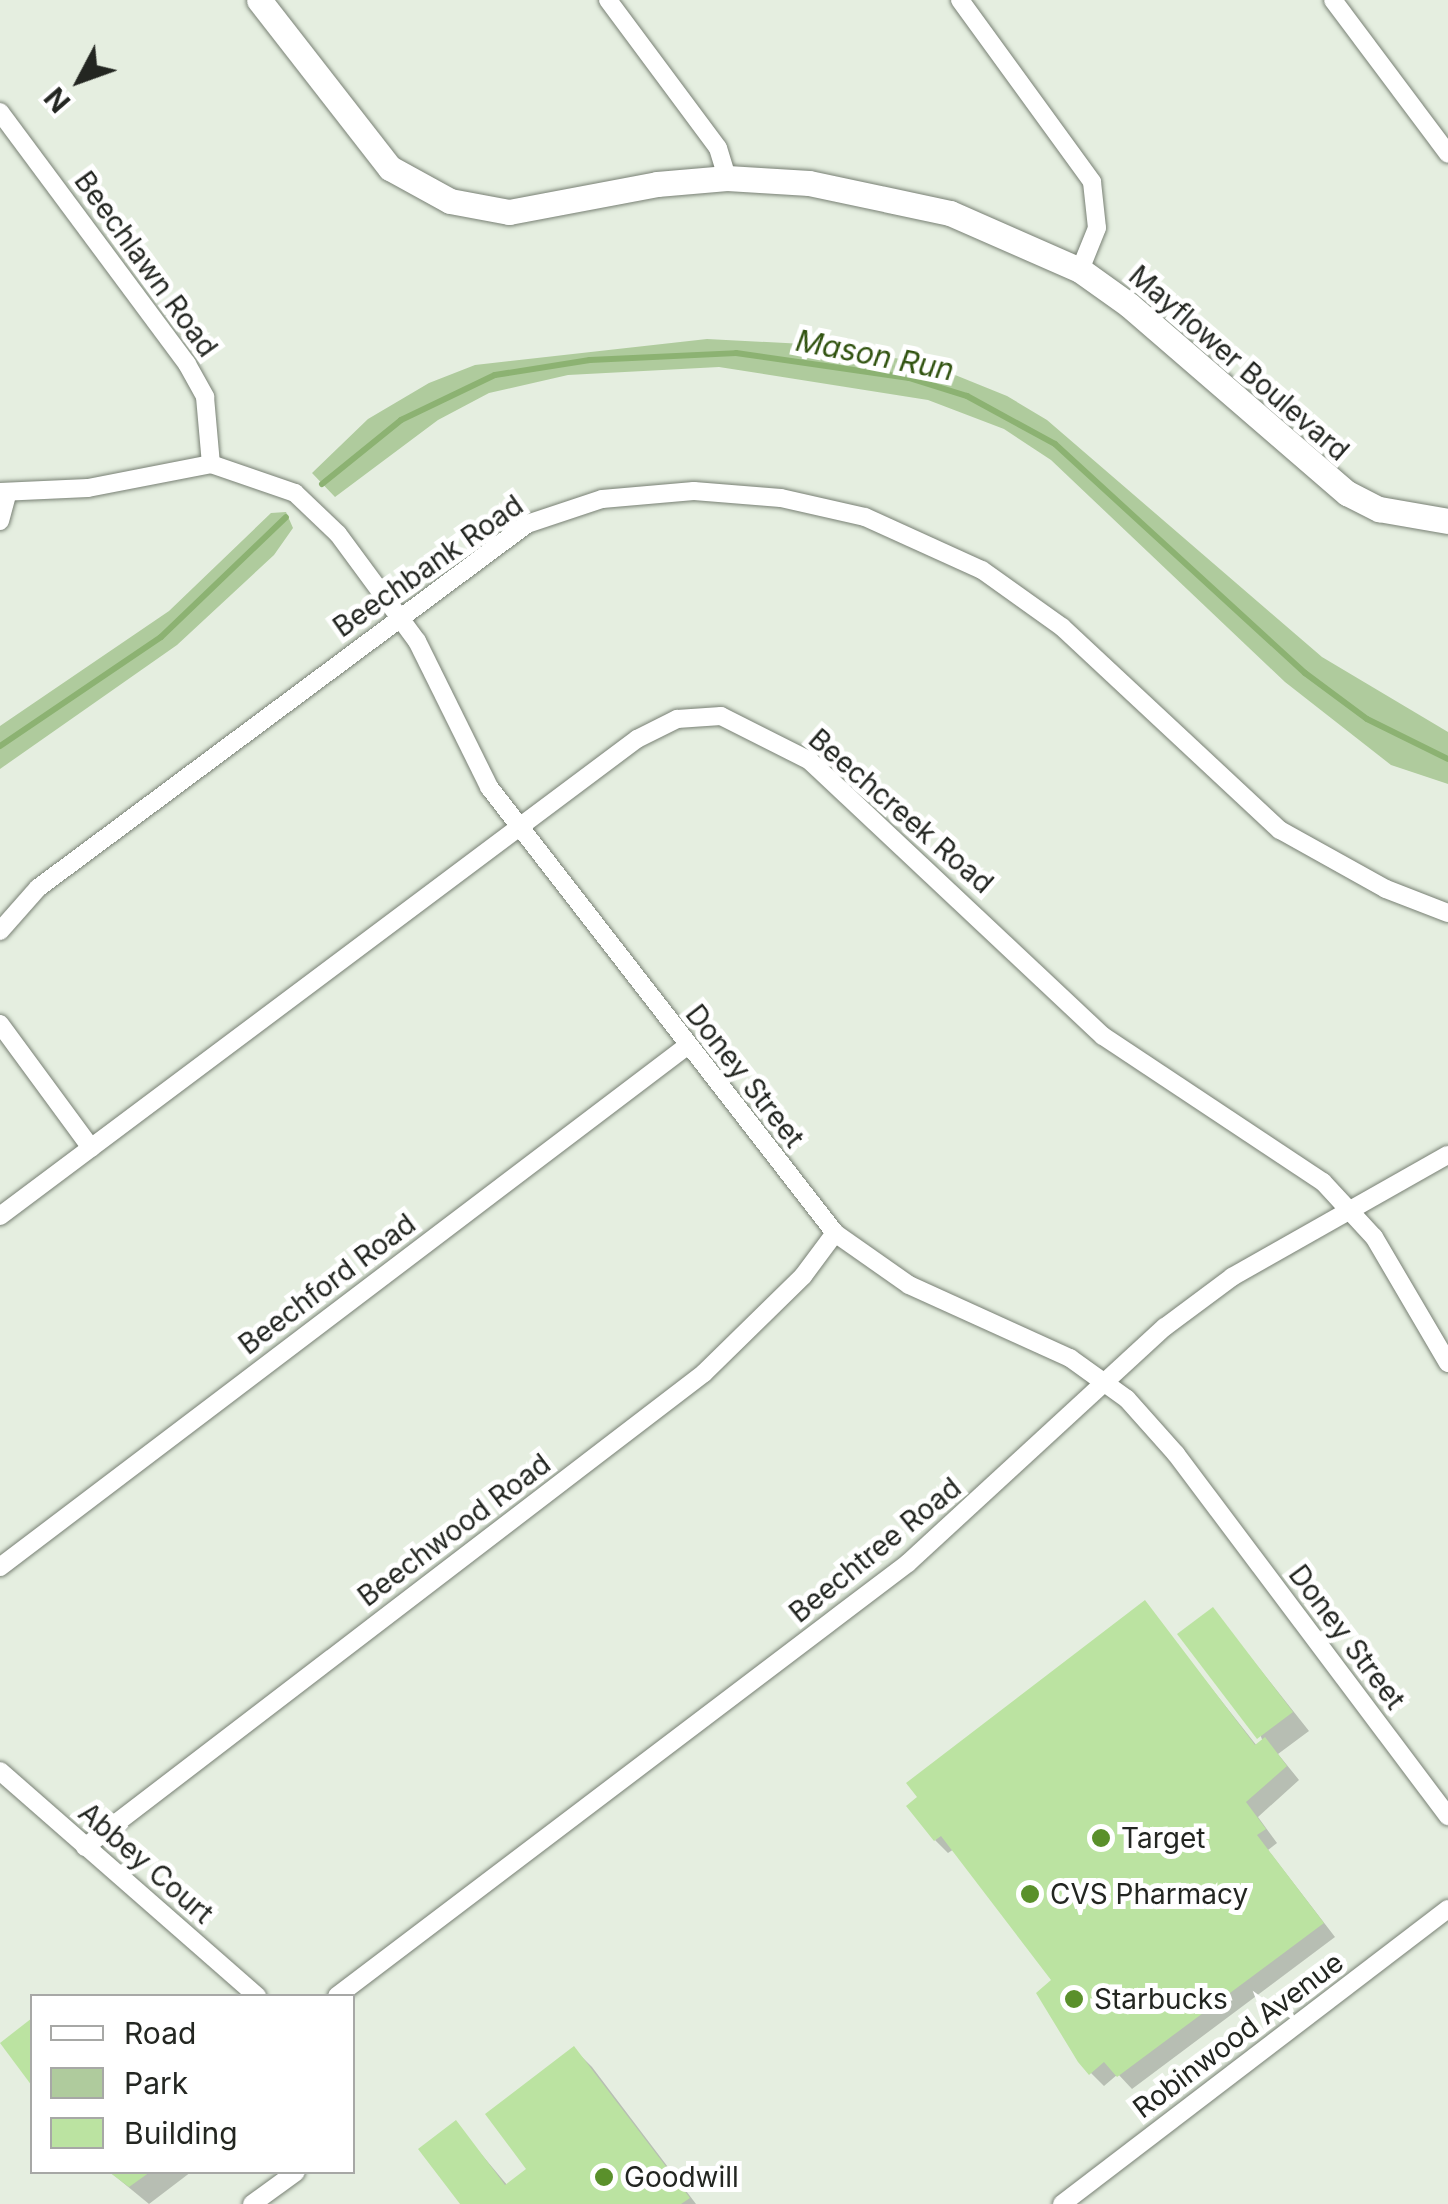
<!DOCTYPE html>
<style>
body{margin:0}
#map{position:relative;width:1448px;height:2204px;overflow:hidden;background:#e5eee0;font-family:Inter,sans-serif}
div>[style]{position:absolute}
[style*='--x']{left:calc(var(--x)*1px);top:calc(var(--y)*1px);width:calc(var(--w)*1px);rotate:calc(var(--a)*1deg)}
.green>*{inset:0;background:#afcb9d}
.shadow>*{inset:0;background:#0003}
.stream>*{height:6px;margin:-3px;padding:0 3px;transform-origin:3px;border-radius:3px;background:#8cb272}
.building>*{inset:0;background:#bbe3a1}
.roads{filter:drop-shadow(0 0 2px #788074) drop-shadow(0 0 2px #788074)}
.street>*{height:18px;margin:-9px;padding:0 9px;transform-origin:9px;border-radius:9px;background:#fff}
.secondary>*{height:25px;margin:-12.5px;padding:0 12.5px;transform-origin:12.5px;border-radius:12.5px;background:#fff}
.dots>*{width:28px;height:28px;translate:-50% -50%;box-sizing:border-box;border:5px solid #fff;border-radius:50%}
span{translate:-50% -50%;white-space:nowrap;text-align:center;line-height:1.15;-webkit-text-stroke:10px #fff;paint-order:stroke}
.street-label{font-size:28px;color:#232621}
.poi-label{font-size:28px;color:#232621}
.left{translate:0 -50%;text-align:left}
.water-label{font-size:30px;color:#315310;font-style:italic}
.legend{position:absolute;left:30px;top:1994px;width:325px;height:180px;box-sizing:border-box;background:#fff;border:2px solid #a7a8a6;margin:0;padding:12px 18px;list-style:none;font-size:30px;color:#232621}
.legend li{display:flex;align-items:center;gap:20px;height:50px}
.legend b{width:50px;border:2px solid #a7a8a6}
.north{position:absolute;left:30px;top:30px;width:100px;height:100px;-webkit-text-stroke:8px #fff;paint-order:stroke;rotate:229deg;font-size:28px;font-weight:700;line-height:40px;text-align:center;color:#232621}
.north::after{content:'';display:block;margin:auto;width:35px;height:45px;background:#232621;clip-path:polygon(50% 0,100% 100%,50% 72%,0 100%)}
</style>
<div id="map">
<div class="green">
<div style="clip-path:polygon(707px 339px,823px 345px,928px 364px,1007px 396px,1047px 420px,1322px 657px,1448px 732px,1448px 784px,1391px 765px,1285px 682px,1051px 460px,1004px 429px,928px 400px,719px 367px,568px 375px,489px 393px,438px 420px,335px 497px,312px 473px,368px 419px,429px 383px,475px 365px)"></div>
<div style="clip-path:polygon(286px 512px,293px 528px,274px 555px,177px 645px,0 769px,0 726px,169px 611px,271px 513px)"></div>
</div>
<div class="shadow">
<div style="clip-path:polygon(1145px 1604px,1257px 1746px,1263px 1742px,1213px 1610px,1309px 1731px,1278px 1754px,1299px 1780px,1258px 1817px,1277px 1843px,1268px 1850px,1335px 1937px,1132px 2089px,1118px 2074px,1104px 2086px,1091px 2073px,1055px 1981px,954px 1849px,948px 1853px,935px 1840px)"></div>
<div style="clip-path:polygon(574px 2049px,592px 2067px,696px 2204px,463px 2204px,456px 2124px,508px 2186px,530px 2169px)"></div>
<div style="clip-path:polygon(110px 2172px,191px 2172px,149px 2204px)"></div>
</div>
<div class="stream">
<div style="--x:322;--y:484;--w:102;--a:-39"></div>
<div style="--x:401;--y:420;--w:104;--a:-25.6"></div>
<div style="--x:495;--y:375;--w:96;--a:-9"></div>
<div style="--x:590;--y:360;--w:146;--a:-2.7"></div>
<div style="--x:736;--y:353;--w:175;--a:8.2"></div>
<div style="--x:909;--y:378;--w:61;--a:17.2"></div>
<div style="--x:967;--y:396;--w:100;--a:28.6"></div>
<div style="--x:1055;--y:444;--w:339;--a:42.5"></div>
<div style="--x:1305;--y:673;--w:77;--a:36.6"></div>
<div style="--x:1367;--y:719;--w:90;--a:26.3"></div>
<div style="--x:0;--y:746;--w:194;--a:-34.1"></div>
<div style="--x:161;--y:637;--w:173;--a:-43.8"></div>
</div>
<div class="building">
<div style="clip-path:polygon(1145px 1600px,1255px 1745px,1265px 1737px,1287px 1766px,1246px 1802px,1266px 1829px,1257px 1835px,1324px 1923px,1117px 2077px,1104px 2062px,1089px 2075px,1078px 2062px,1036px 1993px,1051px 1980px,941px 1836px,934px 1841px,906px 1806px,917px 1797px,906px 1783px)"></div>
<div style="clip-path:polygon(1213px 1607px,1293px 1712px,1257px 1739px,1177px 1634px)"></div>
<div style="clip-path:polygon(32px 2018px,32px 2086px,0 2043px)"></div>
<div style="clip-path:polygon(574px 2046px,690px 2198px,681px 2204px,460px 2204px,418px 2149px,456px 2120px,505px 2185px,526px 2169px,485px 2114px)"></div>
<div style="clip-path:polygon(109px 2172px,150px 2172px,129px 2187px)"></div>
</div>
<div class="roads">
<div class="street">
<div style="--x:608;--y:0;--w:184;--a:53.4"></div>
<div style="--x:718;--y:148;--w:31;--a:73"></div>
<div style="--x:960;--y:0;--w:225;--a:54"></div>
<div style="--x:1092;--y:182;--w:46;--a:83.8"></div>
<div style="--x:1097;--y:228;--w:45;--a:112"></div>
<div style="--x:1333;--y:0;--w:192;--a:53.2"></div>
<div style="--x:0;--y:112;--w:314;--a:53.4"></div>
<div style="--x:187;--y:364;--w:38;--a:61"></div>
<div style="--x:205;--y:397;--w:67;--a:84.9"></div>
<div style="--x:0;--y:492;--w:88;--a:-2.6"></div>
<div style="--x:88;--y:488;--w:125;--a:-11"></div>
<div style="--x:211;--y:464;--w:89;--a:19"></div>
<div style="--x:295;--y:493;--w:59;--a:43.6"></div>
<div style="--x:338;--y:534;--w:133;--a:53.6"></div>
<div style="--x:417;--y:641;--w:163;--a:63.7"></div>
<div style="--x:489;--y:787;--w:564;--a:52.2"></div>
<div style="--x:835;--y:1233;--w:90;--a:35.1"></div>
<div style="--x:909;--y:1285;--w:177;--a:24.4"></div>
<div style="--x:1070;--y:1358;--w:70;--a:35.7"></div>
<div style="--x:1127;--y:1399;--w:74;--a:48.3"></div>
<div style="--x:1176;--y:1454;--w:453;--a:53.1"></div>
<div style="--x:0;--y:521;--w:27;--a:-75"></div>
<div style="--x:0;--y:931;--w:57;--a:-48.5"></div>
<div style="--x:38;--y:888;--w:610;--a:-36.66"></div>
<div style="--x:527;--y:524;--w:79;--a:-18.4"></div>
<div style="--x:602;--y:499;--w:92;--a:-5"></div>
<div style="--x:694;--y:491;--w:87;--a:4.6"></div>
<div style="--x:781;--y:498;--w:86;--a:12.7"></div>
<div style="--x:865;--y:517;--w:128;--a:24.4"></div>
<div style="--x:982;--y:570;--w:98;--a:35.5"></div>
<div style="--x:1062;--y:627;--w:298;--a:43"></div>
<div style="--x:1280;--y:830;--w:121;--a:29.1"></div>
<div style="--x:1386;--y:889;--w:66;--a:21.2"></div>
<div style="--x:0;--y:1024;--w:154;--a:53.7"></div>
<div style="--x:0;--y:1216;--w:796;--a:-36.83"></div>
<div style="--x:637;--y:739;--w:45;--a:-26.6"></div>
<div style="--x:677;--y:719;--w:44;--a:-3.9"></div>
<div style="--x:721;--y:716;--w:100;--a:26.8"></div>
<div style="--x:810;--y:761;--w:402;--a:43.2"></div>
<div style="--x:1103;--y:1036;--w:264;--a:33.6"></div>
<div style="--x:1323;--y:1182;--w:75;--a:47.2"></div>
<div style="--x:1374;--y:1237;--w:146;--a:59.6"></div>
<div style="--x:0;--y:1567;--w:862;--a:-37.18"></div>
<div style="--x:0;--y:1771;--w:342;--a:41.2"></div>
<div style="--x:85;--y:1847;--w:780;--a:-37.44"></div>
<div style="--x:704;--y:1373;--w:139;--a:-44.4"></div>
<div style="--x:803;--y:1276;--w:54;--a:-53.3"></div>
<div style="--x:337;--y:1996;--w:717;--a:-37.17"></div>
<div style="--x:908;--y:1563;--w:349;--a:-42.6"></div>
<div style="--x:1165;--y:1327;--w:84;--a:-36.7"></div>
<div style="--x:1232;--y:1277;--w:248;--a:-29.5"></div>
<div style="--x:252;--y:2204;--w:54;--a:-36"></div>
<div style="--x:1062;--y:2204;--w:486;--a:-37.4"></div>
</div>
<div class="secondary">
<div style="--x:259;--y:0;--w:213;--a:52.1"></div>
<div style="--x:390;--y:168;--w:68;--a:28.8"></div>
<div style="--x:450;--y:201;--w:60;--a:10.6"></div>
<div style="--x:509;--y:212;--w:151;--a:-10.7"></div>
<div style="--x:657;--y:184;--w:70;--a:-4.9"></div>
<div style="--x:727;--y:178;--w:82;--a:3.5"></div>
<div style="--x:809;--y:183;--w:144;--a:12"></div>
<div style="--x:950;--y:213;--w:142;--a:23.7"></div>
<div style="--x:1080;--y:270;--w:60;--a:35.5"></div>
<div style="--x:1129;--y:305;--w:288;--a:40.8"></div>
<div style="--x:1347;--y:493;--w:36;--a:27"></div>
<div style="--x:1379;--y:509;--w:70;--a:9.9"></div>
</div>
</div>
<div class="dots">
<div style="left:1101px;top:1838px;background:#5a902b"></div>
<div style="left:1030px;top:1894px;background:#5a902b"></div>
<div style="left:1074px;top:1999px;background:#5a902b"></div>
<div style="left:604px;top:2177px;background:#5a902b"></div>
</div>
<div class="street-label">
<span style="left:146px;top:264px;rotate:54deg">Beechlawn Road</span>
<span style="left:1239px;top:363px;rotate:41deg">Mayflower Boulevard</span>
<span style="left:428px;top:566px;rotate:-35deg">Beechbank Road</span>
<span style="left:901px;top:811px;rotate:41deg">Beechcreek Road</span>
<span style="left:745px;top:1076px;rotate:52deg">Doney Street</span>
<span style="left:327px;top:1284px;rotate:-37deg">Beechford Road</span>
<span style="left:454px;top:1530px;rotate:-37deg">Beechwood Road</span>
<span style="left:875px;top:1550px;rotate:-39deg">Beechtree Road</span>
<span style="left:1347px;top:1637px;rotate:53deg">Doney Street</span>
<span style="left:146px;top:1863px;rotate:41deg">Abbey Court</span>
<span style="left:1238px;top:2035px;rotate:-37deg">Robinwood Avenue</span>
</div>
<div class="poi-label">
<span class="left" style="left:1121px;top:1838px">Target</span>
<span class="left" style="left:1050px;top:1894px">CVS Pharmacy</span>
<span class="left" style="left:1094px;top:1999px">Starbucks</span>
<span class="left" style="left:624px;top:2177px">Goodwill</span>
</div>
<div class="water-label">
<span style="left:875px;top:355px;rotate:11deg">Mason Run</span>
</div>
<ul class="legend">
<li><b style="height:12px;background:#fff"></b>Road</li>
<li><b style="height:28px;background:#afcb9d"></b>Park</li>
<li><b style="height:28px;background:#bbe3a1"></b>Building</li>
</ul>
<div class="north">N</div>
</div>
